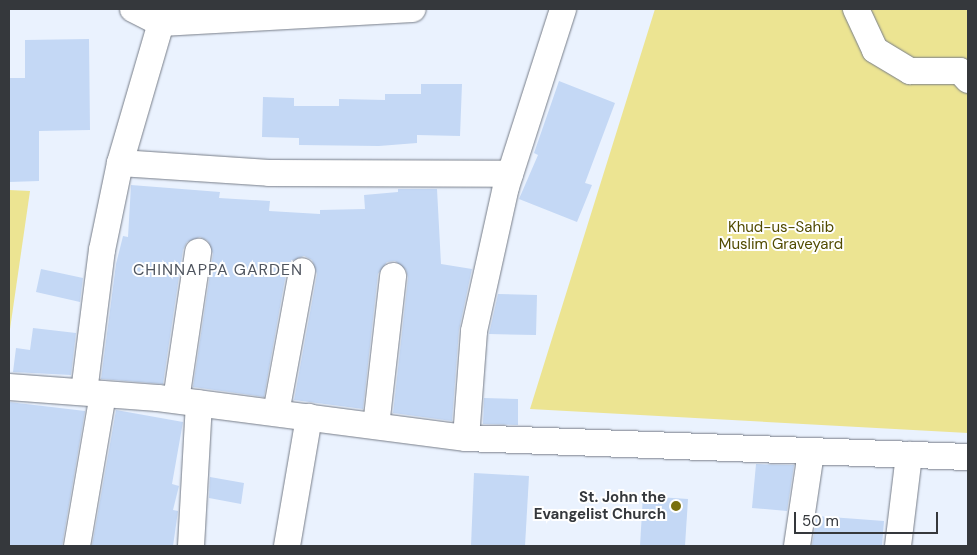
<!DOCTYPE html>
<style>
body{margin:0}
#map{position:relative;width:977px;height:555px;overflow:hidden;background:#eaf2fe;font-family:"DM Sans",sans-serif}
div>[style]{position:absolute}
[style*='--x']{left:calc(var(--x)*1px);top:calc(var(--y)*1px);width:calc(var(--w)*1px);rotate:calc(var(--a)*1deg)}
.green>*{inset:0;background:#ece492}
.building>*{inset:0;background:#c4d8f5}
.roads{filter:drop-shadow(0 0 1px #777d88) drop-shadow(0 0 1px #777d88)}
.minor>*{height:26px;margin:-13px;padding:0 13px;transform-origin:13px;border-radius:13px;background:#fff}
.dots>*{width:14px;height:14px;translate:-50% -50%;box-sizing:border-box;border:2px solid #fff;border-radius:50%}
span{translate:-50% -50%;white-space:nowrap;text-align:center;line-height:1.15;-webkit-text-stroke:4px #fff;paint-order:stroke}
.park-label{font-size:15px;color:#524b00}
.poi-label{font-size:15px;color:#35383c;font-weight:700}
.right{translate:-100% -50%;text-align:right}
.neighbourhood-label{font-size:16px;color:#505660;letter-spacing:1px}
.frame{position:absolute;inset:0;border:10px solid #35383c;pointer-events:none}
.scale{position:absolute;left:794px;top:512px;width:144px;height:22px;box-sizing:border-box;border:2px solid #35383c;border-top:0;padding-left:6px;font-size:15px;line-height:18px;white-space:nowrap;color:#35383c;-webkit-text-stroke:4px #fff;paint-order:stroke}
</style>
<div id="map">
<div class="green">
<div style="clip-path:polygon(655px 9px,968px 9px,968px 433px,530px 409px)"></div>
<div style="clip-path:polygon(9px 190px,30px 191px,9px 336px)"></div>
</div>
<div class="building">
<div style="clip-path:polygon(89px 39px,90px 130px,39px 131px,39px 181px,9px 182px,9px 78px,25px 78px,25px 40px)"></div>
<div style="clip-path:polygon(559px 81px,615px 103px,585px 183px,592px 185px,577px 222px,519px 199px,538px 155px,534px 153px)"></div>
<div style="clip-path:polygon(421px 84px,462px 84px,460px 136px,417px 135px,417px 143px,379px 146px,299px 145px,299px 138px,262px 137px,263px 97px,294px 98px,294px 106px,339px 106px,339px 99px,385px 100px,385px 94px,421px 94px)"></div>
<div style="clip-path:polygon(131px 185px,220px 192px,219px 198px,270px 201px,269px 211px,320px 214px,320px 210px,365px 209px,364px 195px,398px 192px,398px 189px,437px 189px,441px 264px,472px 269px,459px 330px,452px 421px,393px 413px,408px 278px,406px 270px,395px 261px,387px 262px,378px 274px,363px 409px,294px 400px,317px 274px,312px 260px,304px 256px,291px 261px,287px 268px,264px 397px,193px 387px,213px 254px,208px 241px,200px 237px,187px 242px,183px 250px,163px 384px,101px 379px,116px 264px,123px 236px,128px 237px)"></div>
<div style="clip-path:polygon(41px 269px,83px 278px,80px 302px,36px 292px)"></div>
<div style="clip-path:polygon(498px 294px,537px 295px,536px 335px,489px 334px)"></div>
<div style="clip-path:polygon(33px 328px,76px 333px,71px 375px,13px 372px,16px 348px,30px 350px)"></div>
<div style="clip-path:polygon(484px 398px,518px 399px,518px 425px,483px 424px)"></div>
<div style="clip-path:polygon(9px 402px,85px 411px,62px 546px,9px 546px)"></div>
<div style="clip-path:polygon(116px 410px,183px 422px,172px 484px,179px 486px,173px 510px,178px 511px,173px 546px,92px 546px)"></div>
<div style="clip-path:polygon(756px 464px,794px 465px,787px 511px,752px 508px)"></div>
<div style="clip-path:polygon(474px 473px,529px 476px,525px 546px,471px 546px)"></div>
<div style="clip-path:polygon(210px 477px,244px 483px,241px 504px,209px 498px)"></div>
<div style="clip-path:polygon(643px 496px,688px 499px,685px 546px,640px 546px)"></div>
<div style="clip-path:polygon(817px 516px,884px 521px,882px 546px,812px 546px)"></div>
</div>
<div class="roads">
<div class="minor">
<div style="--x:133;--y:9;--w:31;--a:27"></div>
<div style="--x:856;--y:9;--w:45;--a:65.1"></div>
<div style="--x:875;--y:50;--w:41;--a:31"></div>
<div style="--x:910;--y:71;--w:50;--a:0"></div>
<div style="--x:960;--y:71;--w:12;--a:48"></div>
<div style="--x:120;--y:163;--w:149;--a:3.8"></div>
<div style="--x:269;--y:173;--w:241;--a:0.2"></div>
<div style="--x:9;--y:387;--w:149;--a:4.2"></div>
<div style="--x:158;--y:398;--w:311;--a:7.4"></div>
<div style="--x:466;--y:438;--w:502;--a:2.17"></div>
<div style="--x:84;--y:392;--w:143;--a:-82.8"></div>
<div style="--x:102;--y:250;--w:89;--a:-78.3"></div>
<div style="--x:120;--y:163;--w:146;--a:-73.7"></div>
<div style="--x:161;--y:23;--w:252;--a:-3.2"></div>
<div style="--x:176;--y:400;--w:150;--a:-81.5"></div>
<div style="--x:276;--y:413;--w:144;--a:-79.6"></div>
<div style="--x:376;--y:426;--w:151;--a:-83.5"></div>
<div style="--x:466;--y:438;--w:107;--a:-85.7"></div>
<div style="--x:474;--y:331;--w:148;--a:-77.5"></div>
<div style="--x:506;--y:187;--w:187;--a:-72.2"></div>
<div style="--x:77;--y:546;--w:154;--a:-80.3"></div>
<div style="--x:191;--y:546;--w:143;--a:-86.8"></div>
<div style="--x:287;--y:546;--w:131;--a:-80.3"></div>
<div style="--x:797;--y:546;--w:95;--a:-81.5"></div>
<div style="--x:898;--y:546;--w:92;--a:-83.1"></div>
</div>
</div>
<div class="dots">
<div style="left:676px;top:506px;background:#786f0e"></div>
</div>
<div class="park-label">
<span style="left:781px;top:236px">Khud-us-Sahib<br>Muslim Graveyard</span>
</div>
<div class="poi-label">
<span class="right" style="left:666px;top:506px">St. John the<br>Evangelist Church</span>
</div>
<div class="neighbourhood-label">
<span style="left:218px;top:270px">CHINNAPPA GARDEN</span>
</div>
<div class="frame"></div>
<div class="scale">50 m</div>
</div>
